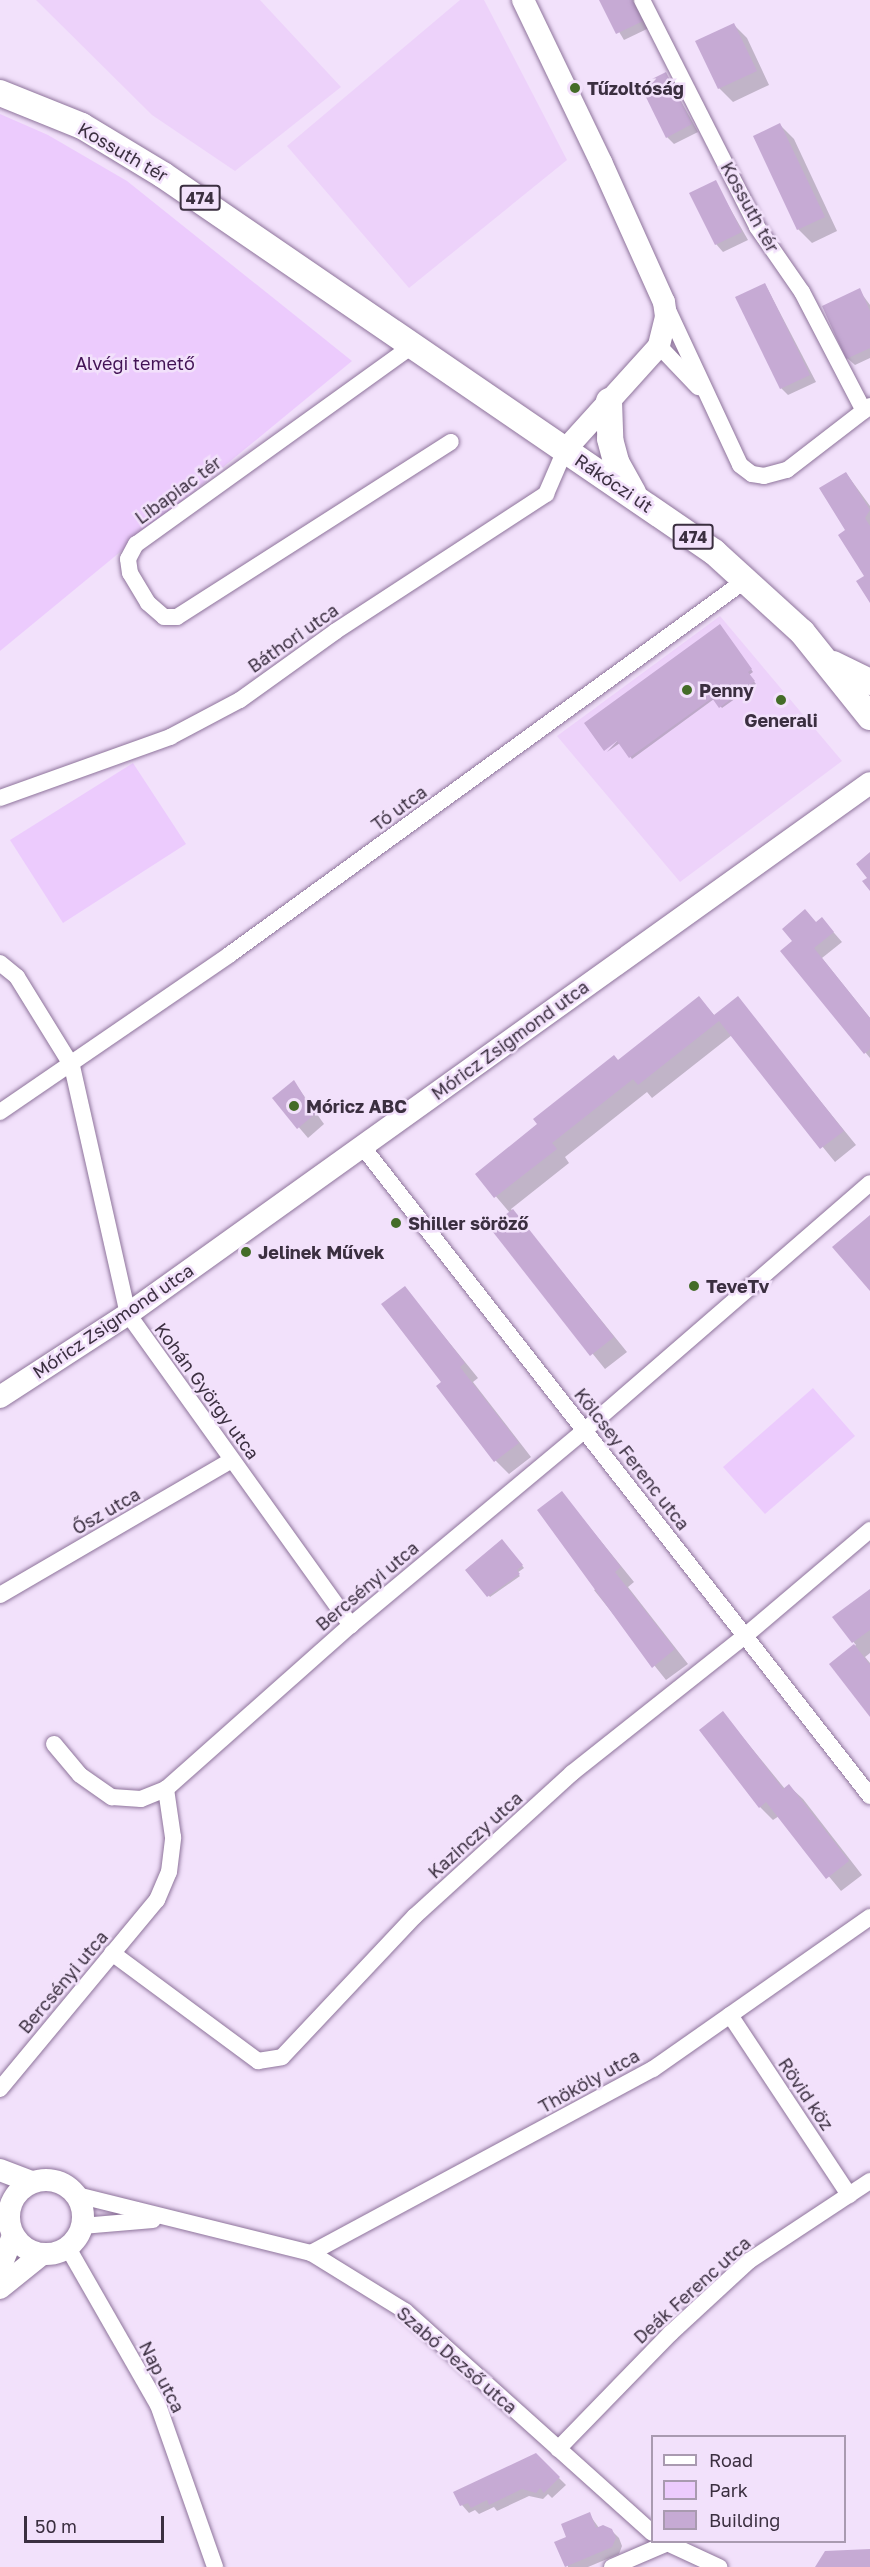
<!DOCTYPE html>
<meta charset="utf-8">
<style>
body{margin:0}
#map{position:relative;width:870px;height:2567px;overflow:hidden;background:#f2e1fb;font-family:"Golos Text",sans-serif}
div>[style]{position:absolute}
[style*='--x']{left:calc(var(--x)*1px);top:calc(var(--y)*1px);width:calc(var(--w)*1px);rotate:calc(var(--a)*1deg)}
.built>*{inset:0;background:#edd2fa}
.green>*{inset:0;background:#eccbfd}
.shadow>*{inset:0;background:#0003}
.building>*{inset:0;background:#c6aad4}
.roads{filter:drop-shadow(0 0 2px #8e749b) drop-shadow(0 0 2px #8e749b)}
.street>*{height:16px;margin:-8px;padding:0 8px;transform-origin:8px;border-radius:8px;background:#fff}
.secondary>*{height:22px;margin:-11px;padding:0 11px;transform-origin:11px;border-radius:11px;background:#fff}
.secondary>.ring{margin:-11px;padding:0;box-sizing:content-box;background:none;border:22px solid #fff;border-radius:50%}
.primary>*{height:26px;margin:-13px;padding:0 13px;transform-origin:13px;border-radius:13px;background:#fff}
.dots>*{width:16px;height:16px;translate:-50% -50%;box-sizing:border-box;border:3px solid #f2e1fb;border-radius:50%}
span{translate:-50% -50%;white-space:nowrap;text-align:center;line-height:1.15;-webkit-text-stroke:5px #f2e1fb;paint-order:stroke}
.shield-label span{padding:2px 4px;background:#f2e1fb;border:2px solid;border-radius:4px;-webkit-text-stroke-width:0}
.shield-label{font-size:16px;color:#3b2f40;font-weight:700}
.poi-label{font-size:18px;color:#3b2f40;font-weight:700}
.left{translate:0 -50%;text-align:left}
.street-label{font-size:18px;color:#3b2f40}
.park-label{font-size:18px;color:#421255}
.legend{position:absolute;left:651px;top:2435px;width:195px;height:108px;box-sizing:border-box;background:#f2e1fb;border:2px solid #a99ab0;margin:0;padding:8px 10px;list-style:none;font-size:18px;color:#3b2f40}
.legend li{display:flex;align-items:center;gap:12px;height:30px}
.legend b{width:30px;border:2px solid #a99ab0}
.scale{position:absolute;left:24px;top:2516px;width:140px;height:27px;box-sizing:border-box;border:3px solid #3b2f40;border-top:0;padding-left:8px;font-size:18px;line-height:21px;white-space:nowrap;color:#3b2f40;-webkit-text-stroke:4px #f2e1fb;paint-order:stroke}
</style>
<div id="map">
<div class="built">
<div style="clip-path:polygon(36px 0,260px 0,341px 87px,235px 171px,152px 115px)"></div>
<div style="clip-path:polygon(460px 0,484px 0,567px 160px,409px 288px,287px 146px)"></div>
<div style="clip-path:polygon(720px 616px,842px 761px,680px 882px,557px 736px)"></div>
</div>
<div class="green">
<div style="clip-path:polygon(0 114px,48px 135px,127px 181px,352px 361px,0 651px)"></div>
<div style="clip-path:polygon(133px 763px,186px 844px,63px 923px,10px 840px)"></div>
<div style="clip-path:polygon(813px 1388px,855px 1436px,765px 1514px,723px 1467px)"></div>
</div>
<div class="shadow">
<div style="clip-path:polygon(600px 0,635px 0,649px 28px,624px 40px)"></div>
<div style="clip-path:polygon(734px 25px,747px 38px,769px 85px,733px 102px,719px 88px)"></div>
<div style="clip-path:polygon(666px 74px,698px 132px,674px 144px,667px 137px)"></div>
<div style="clip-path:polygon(780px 125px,794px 139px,837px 231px,812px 243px,798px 229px)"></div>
<div style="clip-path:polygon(715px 182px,748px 240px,723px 252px,716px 244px)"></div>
<div style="clip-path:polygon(765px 284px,816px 382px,788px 395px,781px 388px)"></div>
<div style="clip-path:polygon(859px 290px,870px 305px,870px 358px,855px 365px,847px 358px)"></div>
<div style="clip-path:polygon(846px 473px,870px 506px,870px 600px,866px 577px,847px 531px)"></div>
<div style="clip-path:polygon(721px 628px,753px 672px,749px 675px,756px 684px,722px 708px,714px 699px,632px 759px,620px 743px,607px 752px)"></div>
<div style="clip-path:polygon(822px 919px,842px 942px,822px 958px,870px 1018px,870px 1058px,782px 951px)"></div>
<div style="clip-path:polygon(699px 998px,715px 1016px,737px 998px,856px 1145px,835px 1162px,732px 1035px,652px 1098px,647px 1092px,565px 1157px,569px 1163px,511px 1209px,627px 1352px,605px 1369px,491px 1228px,510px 1213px,477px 1174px)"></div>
<div style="clip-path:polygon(294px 1082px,324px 1124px,308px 1138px,274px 1098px)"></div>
<div style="clip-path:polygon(405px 1288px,478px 1378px,473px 1382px,531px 1457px,509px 1474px,496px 1461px,443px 1382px)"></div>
<div style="clip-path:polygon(562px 1493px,634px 1582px,628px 1587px,688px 1664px,666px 1680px,594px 1590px,599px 1587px)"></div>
<div style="clip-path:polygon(502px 1541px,524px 1568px,517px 1573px,520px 1576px,490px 1597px,467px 1570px)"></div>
<div style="clip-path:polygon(870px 1591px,870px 1653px,865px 1657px,870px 1663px,870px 1715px,831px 1664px,856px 1645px,834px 1618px)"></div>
<div style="clip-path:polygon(723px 1713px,785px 1789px,789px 1786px,803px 1799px,862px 1875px,841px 1891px,779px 1816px,773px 1820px,760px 1807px)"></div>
<div style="clip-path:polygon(536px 2455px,566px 2485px,552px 2498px,548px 2494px,543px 2499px,529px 2496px,497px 2511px,494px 2507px,479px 2514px,475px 2510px,469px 2513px,462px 2505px,455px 2493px)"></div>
<div style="clip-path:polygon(589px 2514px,599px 2528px,611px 2530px,619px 2538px,622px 2546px,619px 2554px,588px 2567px,568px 2567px,568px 2538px)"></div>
</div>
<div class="building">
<div style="clip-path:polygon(599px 0,632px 0,643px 21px,616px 34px)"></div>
<div style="clip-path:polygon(734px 23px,757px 71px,718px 89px,695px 41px)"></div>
<div style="clip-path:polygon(666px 72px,692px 124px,666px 138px,640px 85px)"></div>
<div style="clip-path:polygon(780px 123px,825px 217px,797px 230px,753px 136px)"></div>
<div style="clip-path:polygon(716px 180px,742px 232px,715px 245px,689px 193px)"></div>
<div style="clip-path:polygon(765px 283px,810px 375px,780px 389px,735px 297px)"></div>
<div style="clip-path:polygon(860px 288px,870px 311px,870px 348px,846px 359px,822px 306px)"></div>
<div style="clip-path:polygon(846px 472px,870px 510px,865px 518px,870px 526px,870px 603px,856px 581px,864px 576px,838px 535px,845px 530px,819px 488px)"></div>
<div style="clip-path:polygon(720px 624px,752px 669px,748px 672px,755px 681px,719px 708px,712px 698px,629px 758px,617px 741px,604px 751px,584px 723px)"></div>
<div style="clip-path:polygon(870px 852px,870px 891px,862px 881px,867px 878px,856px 864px)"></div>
<div style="clip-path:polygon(805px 909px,816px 922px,822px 917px,834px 932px,814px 948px,870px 1018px,870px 1049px,864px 1054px,780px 951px,792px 941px,782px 929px)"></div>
<div style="clip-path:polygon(699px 996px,714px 1015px,738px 996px,844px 1131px,820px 1149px,719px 1021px,638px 1085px,633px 1079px,552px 1143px,557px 1149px,494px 1198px,475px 1174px,537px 1124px,533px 1119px,614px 1055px,618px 1060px)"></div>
<div style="clip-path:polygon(294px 1080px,315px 1114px,297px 1129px,272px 1098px)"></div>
<div style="clip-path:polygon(513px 1209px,614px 1337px,590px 1356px,489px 1227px)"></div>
<div style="clip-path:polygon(870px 1215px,870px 1291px,832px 1247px)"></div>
<div style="clip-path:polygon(405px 1286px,465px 1363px,460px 1367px,519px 1443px,494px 1462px,436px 1386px,441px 1382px,381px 1304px)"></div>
<div style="clip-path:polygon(562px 1491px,621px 1567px,615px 1572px,675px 1649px,652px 1668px,537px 1510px)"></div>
<div style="clip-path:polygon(502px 1539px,523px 1565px,517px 1570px,520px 1574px,487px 1597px,465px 1570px)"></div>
<div style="clip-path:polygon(870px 1589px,870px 1630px,852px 1643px,832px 1617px)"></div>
<div style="clip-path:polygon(854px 1644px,870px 1665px,870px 1717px,829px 1664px)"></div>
<div style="clip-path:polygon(723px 1711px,783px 1789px,789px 1784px,849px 1861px,826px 1879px,766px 1802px,759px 1808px,699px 1730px)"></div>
<div style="clip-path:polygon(536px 2453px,560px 2477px,544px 2493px,540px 2488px,536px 2493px,522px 2489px,489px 2505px,487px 2500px,471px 2508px,468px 2503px,460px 2506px,453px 2492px)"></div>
<div style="clip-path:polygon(590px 2512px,596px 2528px,603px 2525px,612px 2529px,616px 2538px,612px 2547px,565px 2567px,554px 2542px,566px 2537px,561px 2524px)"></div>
<div style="clip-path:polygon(870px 2549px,870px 2567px,815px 2567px,825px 2551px)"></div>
</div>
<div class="roads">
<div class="street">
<div style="--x:642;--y:0;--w:254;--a:63.1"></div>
<div style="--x:757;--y:227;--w:79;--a:55.3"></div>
<div style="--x:802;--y:292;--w:134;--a:62.5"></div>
<div style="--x:666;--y:306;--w:175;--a:65"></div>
<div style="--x:740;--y:465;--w:15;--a:37"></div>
<div style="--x:752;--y:474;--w:12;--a:9"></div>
<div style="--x:764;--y:476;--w:24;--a:-15"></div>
<div style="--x:787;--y:470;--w:105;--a:-37.6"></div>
<div style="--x:412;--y:346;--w:340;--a:144.3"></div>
<div style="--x:136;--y:544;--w:17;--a:118"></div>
<div style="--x:128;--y:559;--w:14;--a:82"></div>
<div style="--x:130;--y:573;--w:35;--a:59"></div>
<div style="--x:148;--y:603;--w:21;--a:41"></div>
<div style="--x:164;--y:617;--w:13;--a:0"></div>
<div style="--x:177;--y:617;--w:325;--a:-32.6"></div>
<div style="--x:659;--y:346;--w:57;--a:46.4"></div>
<div style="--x:0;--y:798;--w:181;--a:-19.7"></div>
<div style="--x:170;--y:737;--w:79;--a:-27.9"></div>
<div style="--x:240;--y:700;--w:118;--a:-35.7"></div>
<div style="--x:336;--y:631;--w:251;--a:-33.1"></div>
<div style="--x:546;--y:494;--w:48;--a:-66.6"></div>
<div style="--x:0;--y:963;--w:22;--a:39"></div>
<div style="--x:17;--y:977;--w:105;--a:58.3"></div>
<div style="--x:72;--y:1066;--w:254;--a:77.3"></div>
<div style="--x:128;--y:1314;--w:383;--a:54.4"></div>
<div style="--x:0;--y:1112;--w:278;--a:-34.4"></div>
<div style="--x:229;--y:955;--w:640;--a:-35.97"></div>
<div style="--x:362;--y:1146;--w:825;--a:51.99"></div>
<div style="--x:0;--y:1595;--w:268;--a:-30.2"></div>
<div style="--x:54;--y:1744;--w:40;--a:50"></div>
<div style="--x:80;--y:1775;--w:39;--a:35"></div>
<div style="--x:112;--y:1797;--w:29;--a:4"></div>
<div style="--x:141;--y:1799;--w:27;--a:-22"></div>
<div style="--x:112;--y:1953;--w:182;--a:36.5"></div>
<div style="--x:258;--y:2061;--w:24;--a:-9"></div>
<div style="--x:282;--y:2057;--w:194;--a:-46.7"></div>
<div style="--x:415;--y:1916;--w:212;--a:-42.3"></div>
<div style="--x:572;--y:1773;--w:221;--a:-38.4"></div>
<div style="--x:745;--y:1636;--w:164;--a:-40.3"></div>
<div style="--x:730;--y:2015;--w:216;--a:56.5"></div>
<div style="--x:0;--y:2089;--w:246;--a:-50.3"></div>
<div style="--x:157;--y:1900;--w:30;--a:-67"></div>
<div style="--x:169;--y:1872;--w:35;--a:-83"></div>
<div style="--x:173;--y:1837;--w:49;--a:-98.3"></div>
<div style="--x:166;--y:1789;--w:247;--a:-41.6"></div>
<div style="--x:351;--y:1625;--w:305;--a:-39.8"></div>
<div style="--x:585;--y:1430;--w:377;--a:-40.9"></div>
<div style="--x:77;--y:2195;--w:241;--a:13.9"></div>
<div style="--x:311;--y:2253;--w:110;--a:31.7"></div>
<div style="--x:405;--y:2311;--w:332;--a:41.9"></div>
<div style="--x:82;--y:2226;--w:71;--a:-4.8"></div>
<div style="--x:68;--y:2248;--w:181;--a:60.2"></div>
<div style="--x:158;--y:2405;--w:172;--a:70.6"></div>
<div style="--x:311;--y:2253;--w:388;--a:-28.3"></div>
<div style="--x:653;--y:2069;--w:265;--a:-35"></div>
<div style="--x:558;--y:2449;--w:162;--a:-45.8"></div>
<div style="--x:671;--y:2333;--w:106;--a:-42.7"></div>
<div style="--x:749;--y:2261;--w:145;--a:-33.5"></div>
<div style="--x:665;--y:2542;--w:60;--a:24.8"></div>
<div style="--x:612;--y:2567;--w:61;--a:-23.2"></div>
</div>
<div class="secondary">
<div style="--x:523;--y:0;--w:180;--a:64.3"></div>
<div style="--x:601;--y:162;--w:154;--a:65.8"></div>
<div style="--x:664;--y:302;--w:15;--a:82"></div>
<div style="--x:666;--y:317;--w:30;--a:104"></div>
<div style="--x:659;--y:346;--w:140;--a:132.1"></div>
<div style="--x:0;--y:1397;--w:153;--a:-33"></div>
<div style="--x:128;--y:1314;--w:912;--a:-35.59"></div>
<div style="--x:0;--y:2170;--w:33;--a:21"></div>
<div class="ring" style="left:9px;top:2180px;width:52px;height:52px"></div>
<div style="--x:0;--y:2268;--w:35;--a:-68"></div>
<div style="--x:0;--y:2288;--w:53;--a:-38.8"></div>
</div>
<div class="primary">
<div style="--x:0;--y:93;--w:88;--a:21.9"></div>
<div style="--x:82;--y:126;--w:95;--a:31.2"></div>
<div style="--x:163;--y:175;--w:668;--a:34.38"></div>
<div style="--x:714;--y:552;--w:119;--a:42.3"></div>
<div style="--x:802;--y:632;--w:109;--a:51.3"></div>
<div style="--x:609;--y:401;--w:38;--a:88"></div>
<div style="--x:610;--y:439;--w:24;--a:75"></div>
<div style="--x:616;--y:462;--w:35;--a:61"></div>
<div style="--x:833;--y:664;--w:41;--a:25.9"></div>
</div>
</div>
<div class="dots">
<div style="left:575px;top:88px;background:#446c28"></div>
<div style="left:687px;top:690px;background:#446c28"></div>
<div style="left:781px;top:700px;background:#446c28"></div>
<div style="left:294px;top:1106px;background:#446c28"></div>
<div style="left:396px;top:1223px;background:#446c28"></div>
<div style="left:246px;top:1252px;background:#446c28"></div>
<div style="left:694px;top:1286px;background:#446c28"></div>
</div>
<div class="shield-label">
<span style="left:200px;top:198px">474</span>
<span style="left:693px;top:537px">474</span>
</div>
<div class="poi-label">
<span class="left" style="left:587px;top:88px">Tűzoltóság</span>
<span class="left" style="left:699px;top:690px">Penny</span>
<span style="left:781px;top:720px">Generali</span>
<span class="left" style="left:306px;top:1106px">Móricz ABC</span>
<span class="left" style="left:408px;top:1223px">Shiller söröző</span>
<span class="left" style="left:258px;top:1252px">Jelinek Művek</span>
<span class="left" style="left:706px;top:1286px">TeveTv</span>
</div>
<div class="street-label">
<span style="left:123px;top:152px;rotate:30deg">Kossuth tér</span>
<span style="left:750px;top:207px;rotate:61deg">Kossuth tér</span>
<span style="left:614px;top:483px;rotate:34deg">Rákóczi út</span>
<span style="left:178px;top:490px;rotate:-36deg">Libapiac tér</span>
<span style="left:293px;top:638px;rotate:-35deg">Báthori utca</span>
<span style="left:399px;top:808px;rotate:-36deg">Tó utca</span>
<span style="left:510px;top:1040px;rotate:-36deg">Móricz Zsigmond utca</span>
<span style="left:113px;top:1321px;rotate:-34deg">Móricz Zsigmond utca</span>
<span style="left:207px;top:1391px;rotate:54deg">Kohán György utca</span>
<span style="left:632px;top:1459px;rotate:52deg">Kölcsey Ferenc utca</span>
<span style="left:106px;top:1511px;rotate:-30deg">Ősz utca</span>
<span style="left:367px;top:1586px;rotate:-40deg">Bercsényi utca</span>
<span style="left:475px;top:1835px;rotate:-42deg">Kazinczy utca</span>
<span style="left:63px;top:1982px;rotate:-50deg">Bercsényi utca</span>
<span style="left:589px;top:2081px;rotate:-29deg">Thököly utca</span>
<span style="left:806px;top:2094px;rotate:56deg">Rövid köz</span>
<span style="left:692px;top:2290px;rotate:-42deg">Deák Ferenc utca</span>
<span style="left:457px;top:2360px;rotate:41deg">Szabó Dezső utca</span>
<span style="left:162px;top:2377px;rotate:63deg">Nap utca</span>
</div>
<div class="park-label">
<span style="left:135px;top:363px">Alvégi temető</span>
</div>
<ul class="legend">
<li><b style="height:8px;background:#fff"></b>Road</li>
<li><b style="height:16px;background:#eccbfd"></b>Park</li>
<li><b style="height:16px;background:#c6aad4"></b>Building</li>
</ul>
<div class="scale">50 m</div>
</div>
